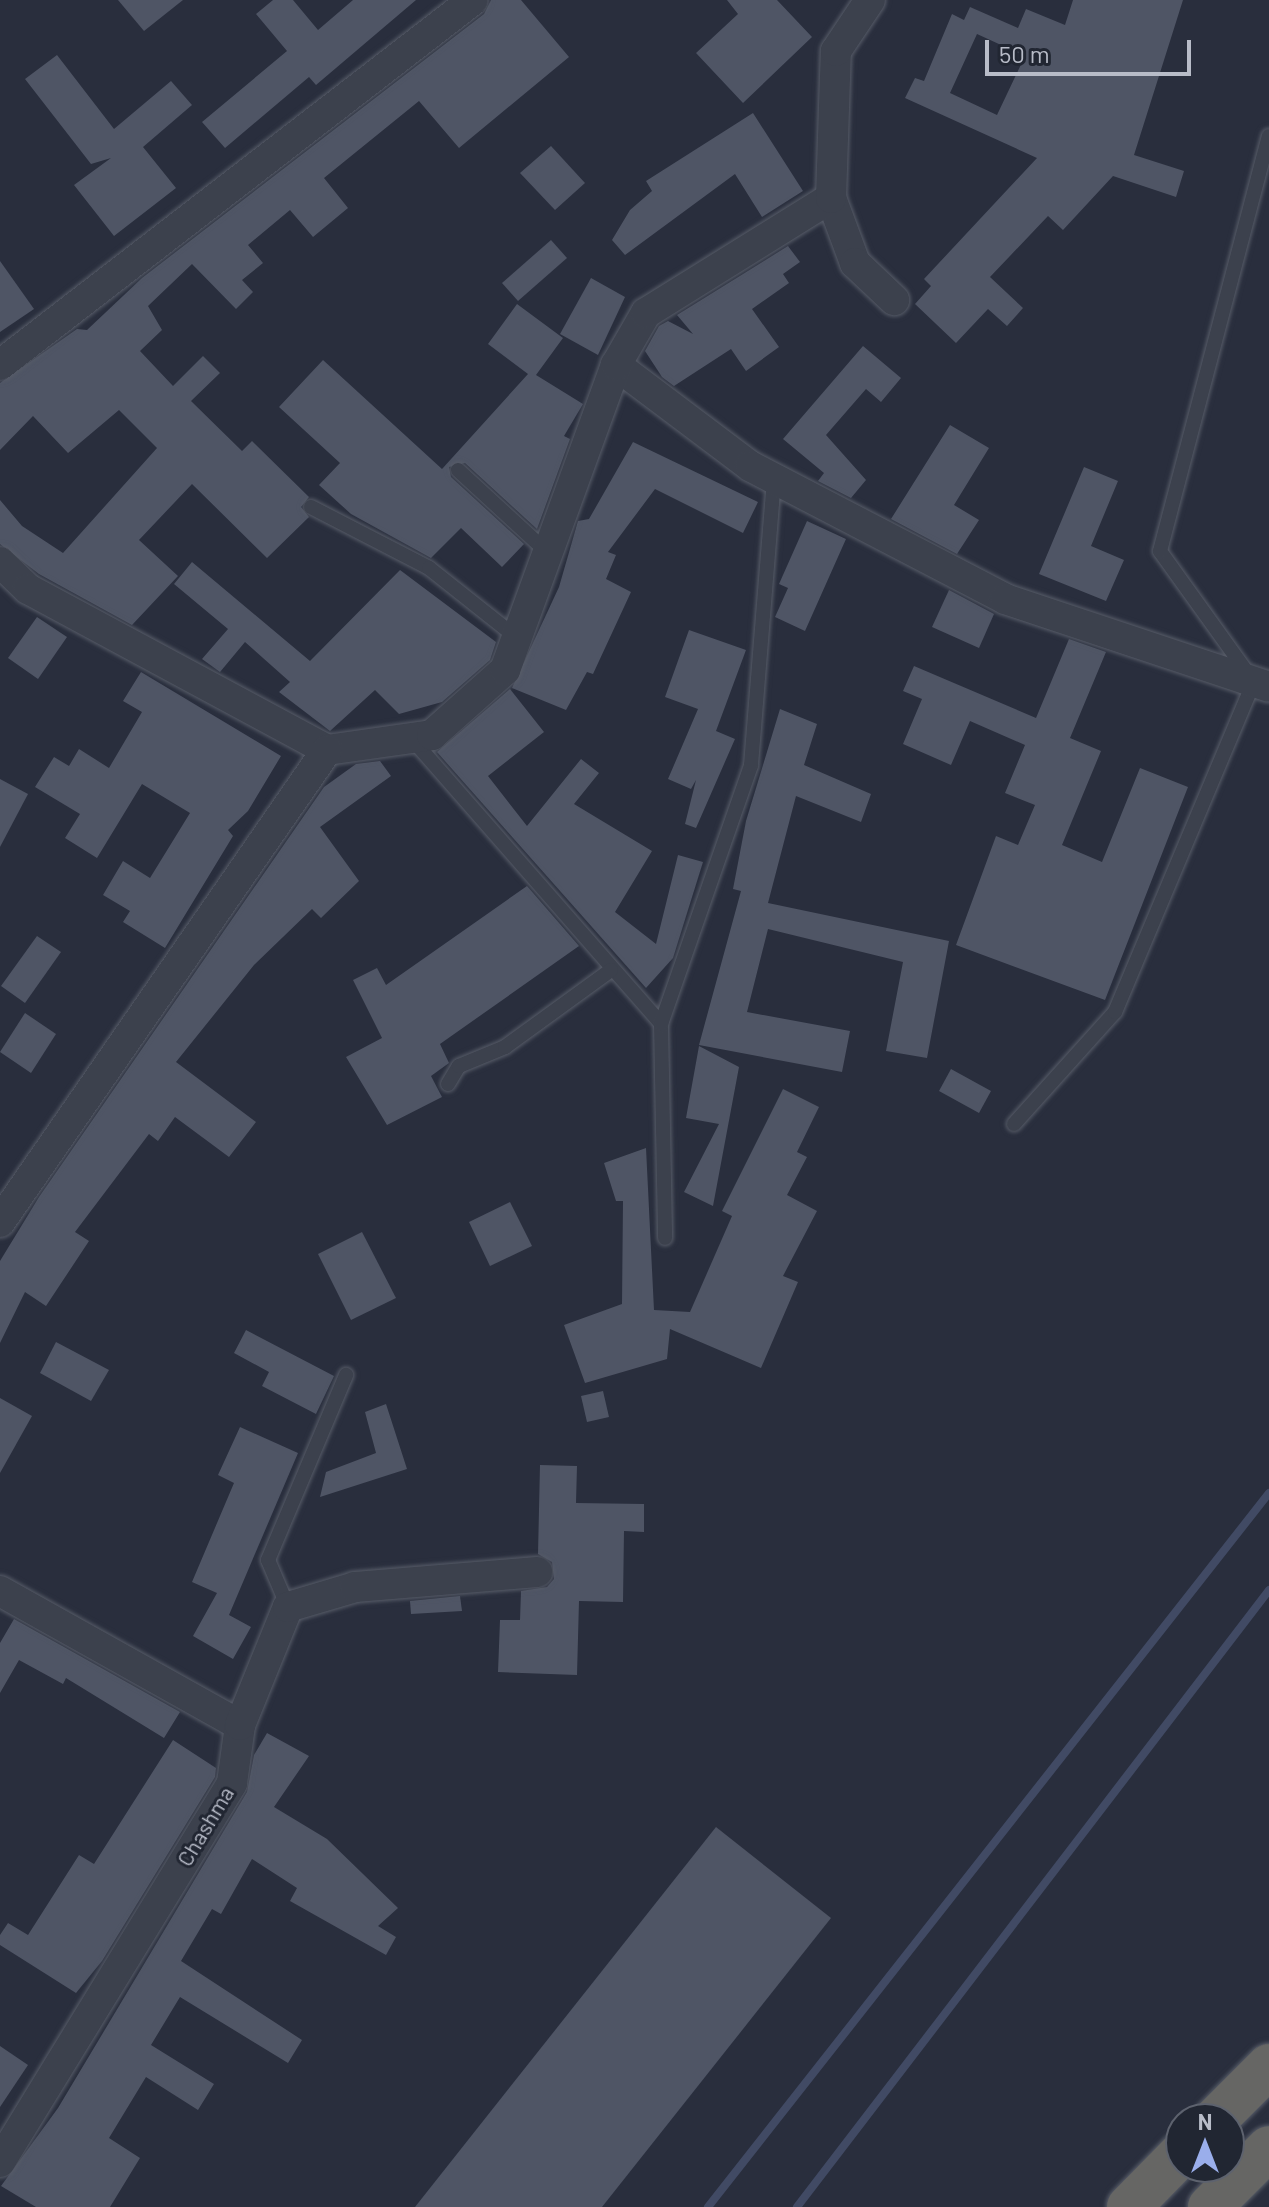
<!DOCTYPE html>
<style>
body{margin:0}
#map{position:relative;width:1269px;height:2207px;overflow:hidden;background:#292e3d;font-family:Barlow,sans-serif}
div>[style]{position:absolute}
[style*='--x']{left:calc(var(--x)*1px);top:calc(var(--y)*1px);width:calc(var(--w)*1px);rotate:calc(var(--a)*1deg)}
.stream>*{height:8px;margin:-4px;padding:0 4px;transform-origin:4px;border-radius:4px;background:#414a64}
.building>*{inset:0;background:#4f5565}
.roads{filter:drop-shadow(0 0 2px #575c68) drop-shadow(0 0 2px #575c68)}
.service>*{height:14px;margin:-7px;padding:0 7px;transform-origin:7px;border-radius:7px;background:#3c414d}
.minor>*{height:30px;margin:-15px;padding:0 15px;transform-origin:15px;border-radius:15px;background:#3c414d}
.trunk>*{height:44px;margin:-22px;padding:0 22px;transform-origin:22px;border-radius:22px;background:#666664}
span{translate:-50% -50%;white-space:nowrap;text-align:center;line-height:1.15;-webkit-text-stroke:6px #212632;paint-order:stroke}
.street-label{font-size:22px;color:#b8bcc8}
.north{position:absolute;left:1165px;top:2103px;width:80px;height:80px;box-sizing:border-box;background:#212632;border:2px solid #5d626e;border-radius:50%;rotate:0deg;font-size:22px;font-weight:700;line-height:32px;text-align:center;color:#b8bcc8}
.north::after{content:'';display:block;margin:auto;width:28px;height:36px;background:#9aaeeb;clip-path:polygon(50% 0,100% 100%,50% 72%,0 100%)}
.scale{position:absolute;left:985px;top:40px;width:206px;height:36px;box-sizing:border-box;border:4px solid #b8bcc8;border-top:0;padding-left:10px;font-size:24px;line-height:28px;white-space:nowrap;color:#b8bcc8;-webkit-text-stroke:6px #212632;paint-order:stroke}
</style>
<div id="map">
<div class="stream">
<div style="--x:708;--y:2207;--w:908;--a:-51.84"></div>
<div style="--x:797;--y:2207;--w:777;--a:-52.58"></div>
</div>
<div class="building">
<div style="clip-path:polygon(118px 0,183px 0,144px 31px)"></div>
<div style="clip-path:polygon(273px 0,293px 0,318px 30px,353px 0,416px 0,316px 85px,309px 77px,225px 148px,202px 122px,287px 51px,256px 14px)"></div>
<div style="clip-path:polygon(491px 0,521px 0,569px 57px,459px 148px,419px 101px,324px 178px,348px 208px,313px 237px,290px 210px,248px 245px,263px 263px,242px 280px,253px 292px,236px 309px,192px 264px,148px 306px,162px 330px,140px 351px,173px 386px,203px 356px,220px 373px,191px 401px,242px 451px,252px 441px,309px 497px,301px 507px,309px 517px,267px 558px,192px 484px,139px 540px,178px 576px,132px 625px,39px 574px,0 544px,0 500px,22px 526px,63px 553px,157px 448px,119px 410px,68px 453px,33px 416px,0 450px,0 383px,77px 329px,87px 330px,142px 278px,484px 14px)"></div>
<div style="clip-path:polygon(727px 0,777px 0,812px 37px,743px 103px,696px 53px,738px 14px)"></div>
<div style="clip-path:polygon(evenodd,1073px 0,1183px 0,1134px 155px,1184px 171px,1176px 197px,1113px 176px,1063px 230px,1048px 216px,990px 277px,1023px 308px,1007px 326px,988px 309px,956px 343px,915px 304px,931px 286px,924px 279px,1037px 158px,905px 98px,915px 78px,924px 81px,952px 14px,964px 20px,970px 7px,1018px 28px,1026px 9px,1065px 25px,1073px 0,977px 34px,1025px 56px,997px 115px,950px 93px,977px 34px)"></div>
<div style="clip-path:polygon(57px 55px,114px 129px,171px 81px,192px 105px,143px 147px,176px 188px,114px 236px,74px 185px,111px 158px,91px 164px,25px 79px)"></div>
<div style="clip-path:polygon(753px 113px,803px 191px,762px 217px,735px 174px,625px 255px,612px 240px,630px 210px,652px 191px,646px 181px)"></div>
<div style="clip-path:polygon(551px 146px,585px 183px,555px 210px,520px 173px)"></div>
<div style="clip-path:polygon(551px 240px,567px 258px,518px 301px,502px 283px)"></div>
<div style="clip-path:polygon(788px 246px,800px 262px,783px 274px,789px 283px,752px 309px,779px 347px,746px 371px,731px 349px,674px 386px,662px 377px,645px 351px,659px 326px,668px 321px,693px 334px,677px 315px)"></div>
<div style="clip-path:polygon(0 261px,34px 309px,0 332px)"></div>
<div style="clip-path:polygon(591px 278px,625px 297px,598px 355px,560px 334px)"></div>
<div style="clip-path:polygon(517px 304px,563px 338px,536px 375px,583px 404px,564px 436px,570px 439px,537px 529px,465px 463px,449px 467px,451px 477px,524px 544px,502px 567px,461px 528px,431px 558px,351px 514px,319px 485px,340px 463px,279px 407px,323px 360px,442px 469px,528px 374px,488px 344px)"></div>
<div style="clip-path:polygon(863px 346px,901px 378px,881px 402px,866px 389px,826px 435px,866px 480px,851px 498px,818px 481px,824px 473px,783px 439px)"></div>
<div style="clip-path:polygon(950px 425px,989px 448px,954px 505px,979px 520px,957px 554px,891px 519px)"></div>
<div style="clip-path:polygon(633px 442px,758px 502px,743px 533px,655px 489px,608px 552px,616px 555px,606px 579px,631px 592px,593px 674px,587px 672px,566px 710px,512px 688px,559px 587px,578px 521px,589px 519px)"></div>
<div style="clip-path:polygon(1084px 467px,1118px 481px,1091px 546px,1124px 560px,1106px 601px,1039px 574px)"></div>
<div style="clip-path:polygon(807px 521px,846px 539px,805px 631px,775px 617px,788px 588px,779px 584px)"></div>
<div style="clip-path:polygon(192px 562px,310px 661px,400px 570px,496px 642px,490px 660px,442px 702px,399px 714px,375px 690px,330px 731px,279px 692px,290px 682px,245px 642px,220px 672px,202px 659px,228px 629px,174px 584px)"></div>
<div style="clip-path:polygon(949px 590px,994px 614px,979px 648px,932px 627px)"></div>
<div style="clip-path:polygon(37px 617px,67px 637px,38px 679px,8px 658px)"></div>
<div style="clip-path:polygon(689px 630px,746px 650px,716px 731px,735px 739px,696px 828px,685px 824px,696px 780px,691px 789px,668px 779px,698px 709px,665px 697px)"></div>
<div style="clip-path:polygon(1069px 639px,1106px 652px,1070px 738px,1101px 751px,1062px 845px,1102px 862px,1140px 768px,1188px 787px,1105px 1000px,956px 945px,996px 836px,1018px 845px,1035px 805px,1005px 793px,1025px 745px,970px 721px,951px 765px,903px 744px,922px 699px,903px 691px,914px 666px,1036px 718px)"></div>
<div style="clip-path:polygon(141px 672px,281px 756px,248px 811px,228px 830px,233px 836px,165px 948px,123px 922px,130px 911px,103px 895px,123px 861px,150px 878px,190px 813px,142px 784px,97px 858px,65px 838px,80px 814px,35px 787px,54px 757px,69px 766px,79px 749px,109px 768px,142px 712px,123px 701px)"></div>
<div style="clip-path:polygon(510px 689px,544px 732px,488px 776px,527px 826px,581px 759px,599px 773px,574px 804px,652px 851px,615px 912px,656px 944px,678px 855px,703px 862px,673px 958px,646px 988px,437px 752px)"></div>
<div style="clip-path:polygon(780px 709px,817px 724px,804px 765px,871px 794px,861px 822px,796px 796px,768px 903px,949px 941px,927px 1058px,886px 1051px,903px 962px,768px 929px,747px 1012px,850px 1031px,842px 1072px,699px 1045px,741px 891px,733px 889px,746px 821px)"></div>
<div style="clip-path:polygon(380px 761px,391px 776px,320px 827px,359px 881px,321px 918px,312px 909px,254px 965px,176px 1062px,256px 1122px,229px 1157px,175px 1117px,158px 1141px,149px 1134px,75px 1232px,89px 1241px,46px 1306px,25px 1292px,0 1343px,0 1261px,39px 1197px,324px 787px,356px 764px)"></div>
<div style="clip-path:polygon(0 779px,28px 794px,0 847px)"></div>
<div style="clip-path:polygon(527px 886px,579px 946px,440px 1044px,449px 1063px,431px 1076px,442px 1097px,387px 1125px,346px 1057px,382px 1038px,353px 980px,377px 968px,386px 985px)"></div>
<div style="clip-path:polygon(37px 936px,61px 952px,25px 1003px,1px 986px)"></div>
<div style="clip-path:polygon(25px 1013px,56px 1034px,31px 1073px,0 1052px)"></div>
<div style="clip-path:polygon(699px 1046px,739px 1067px,713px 1206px,684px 1192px,719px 1124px,686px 1118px)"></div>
<div style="clip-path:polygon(951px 1069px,991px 1091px,979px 1113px,939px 1091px)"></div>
<div style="clip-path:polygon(783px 1089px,819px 1107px,797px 1152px,807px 1157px,787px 1195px,817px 1211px,783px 1276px,798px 1282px,761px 1368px,670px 1329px,667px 1359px,585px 1383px,564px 1325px,622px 1304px,623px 1201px,616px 1201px,604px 1163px,646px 1148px,654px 1310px,690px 1312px,732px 1216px,722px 1211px)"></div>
<div style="clip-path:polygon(510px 1202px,532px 1246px,490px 1266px,469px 1222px)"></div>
<div style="clip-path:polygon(362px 1232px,396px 1298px,351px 1320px,318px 1254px)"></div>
<div style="clip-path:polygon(246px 1330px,334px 1376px,316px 1414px,262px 1386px,269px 1372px,234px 1353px)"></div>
<div style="clip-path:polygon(56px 1342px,109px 1370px,91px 1401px,40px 1373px)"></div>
<div style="clip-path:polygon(603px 1391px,609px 1417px,587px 1422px,581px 1396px)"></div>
<div style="clip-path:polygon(0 1398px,32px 1416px,0 1473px)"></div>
<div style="clip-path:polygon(386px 1404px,407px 1469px,320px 1497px,326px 1472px,376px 1453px,365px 1412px)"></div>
<div style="clip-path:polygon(240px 1427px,298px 1453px,229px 1615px,251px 1627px,233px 1659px,193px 1636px,217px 1593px,192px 1582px,234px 1483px,218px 1475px)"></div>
<div style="clip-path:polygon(540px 1465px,577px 1466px,576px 1503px,644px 1504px,644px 1532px,624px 1531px,623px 1602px,579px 1601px,577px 1675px,498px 1672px,500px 1620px,520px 1620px,521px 1591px,547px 1587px,554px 1579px,552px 1562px,538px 1554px)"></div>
<div style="clip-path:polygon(460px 1596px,462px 1611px,411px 1614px,410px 1601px)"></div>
<div style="clip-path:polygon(14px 1619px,180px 1712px,164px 1738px,66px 1678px,63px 1684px,19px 1660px,0 1693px,0 1643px)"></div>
<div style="clip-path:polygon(267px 1733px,309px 1756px,274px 1807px,327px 1839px,398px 1908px,378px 1926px,396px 1937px,386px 1955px,290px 1901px,297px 1888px,252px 1859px,221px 1914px,212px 1909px,181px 1961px,302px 2040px,288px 2063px,180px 1997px,151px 2045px,214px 2084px,198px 2110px,146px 2077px,109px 2138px,140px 2158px,110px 2207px,36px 2207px,1px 2186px,58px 2108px,247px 1792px,254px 1755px)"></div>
<div style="clip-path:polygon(173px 1740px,216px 1768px,215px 1777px,102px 1961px,76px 1993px,0 1945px,0 1935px,8px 1923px,28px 1935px,79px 1855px,94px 1864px)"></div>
<div style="clip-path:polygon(716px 1827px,831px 1918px,602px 2207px,415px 2207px)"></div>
<div style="clip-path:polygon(0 2046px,28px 2065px,0 2107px)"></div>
</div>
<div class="roads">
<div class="service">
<div style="--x:458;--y:470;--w:120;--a:42.6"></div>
<div style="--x:311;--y:507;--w:133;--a:27.3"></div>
<div style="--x:429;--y:568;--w:111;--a:38.4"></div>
<div style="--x:411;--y:738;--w:380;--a:48.8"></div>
<div style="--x:661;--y:1024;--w:214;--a:88.9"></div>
<div style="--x:661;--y:1024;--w:274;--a:-70.8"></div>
<div style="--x:751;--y:765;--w:287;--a:-85.4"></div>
<div style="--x:448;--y:1084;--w:21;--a:-59"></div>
<div style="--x:459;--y:1066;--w:50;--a:-22.4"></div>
<div style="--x:505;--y:1047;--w:131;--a:-36"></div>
<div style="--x:1014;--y:1124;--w:151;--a:-48"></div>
<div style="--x:1115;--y:1012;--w:358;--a:-67.2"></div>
<div style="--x:1254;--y:682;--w:161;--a:-125.7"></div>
<div style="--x:1160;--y:551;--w:429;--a:-75.3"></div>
<div style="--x:288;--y:1607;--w:51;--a:-113.1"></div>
<div style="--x:268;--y:1560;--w:201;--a:-67.1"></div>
</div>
<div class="minor">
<div style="--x:831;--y:198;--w:69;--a:69.7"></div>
<div style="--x:855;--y:263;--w:54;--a:43.5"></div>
<div style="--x:0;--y:365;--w:597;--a:-37.66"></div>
<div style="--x:616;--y:365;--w:168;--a:37"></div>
<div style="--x:750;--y:466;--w:288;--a:27.5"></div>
<div style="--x:1005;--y:599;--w:278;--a:18.4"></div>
<div style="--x:0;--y:562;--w:39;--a:44"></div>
<div style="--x:28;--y:589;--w:340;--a:28.3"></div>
<div style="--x:327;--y:750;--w:106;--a:-8.1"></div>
<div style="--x:432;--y:735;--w:98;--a:-41.7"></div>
<div style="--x:505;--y:670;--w:325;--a:-70"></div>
<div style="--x:616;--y:365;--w:60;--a:-60"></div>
<div style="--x:646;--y:313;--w:218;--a:-31.9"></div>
<div style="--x:831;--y:198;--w:147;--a:-88.1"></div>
<div style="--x:836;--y:51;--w:61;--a:-56.3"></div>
<div style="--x:0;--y:1222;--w:574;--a:-55.29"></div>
<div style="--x:0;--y:1591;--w:275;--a:29.2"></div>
<div style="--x:0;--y:2162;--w:444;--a:-58.5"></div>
<div style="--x:232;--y:1783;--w:59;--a:-82.1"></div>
<div style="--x:240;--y:1725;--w:127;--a:-67.9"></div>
<div style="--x:288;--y:1607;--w:70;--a:-16.6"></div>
<div style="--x:355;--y:1587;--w:183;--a:-4.7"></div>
</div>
<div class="trunk">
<div style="--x:1216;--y:2119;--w:75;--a:-45"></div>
<div style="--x:1129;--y:2207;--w:74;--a:-45.5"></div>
<div style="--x:1210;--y:2207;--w:83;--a:-45"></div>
</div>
</div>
<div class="street-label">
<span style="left:205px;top:1826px;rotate:-59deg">Chashma</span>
</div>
<div class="north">N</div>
<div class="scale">50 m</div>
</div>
